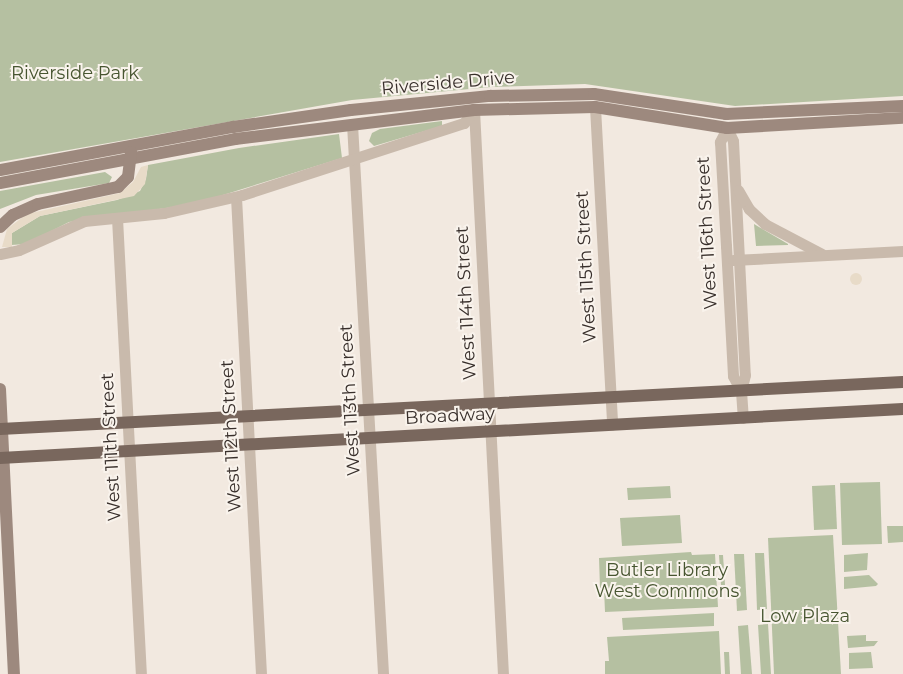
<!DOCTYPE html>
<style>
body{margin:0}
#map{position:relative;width:903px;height:674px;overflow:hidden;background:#f2e9e0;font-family:Montserrat,sans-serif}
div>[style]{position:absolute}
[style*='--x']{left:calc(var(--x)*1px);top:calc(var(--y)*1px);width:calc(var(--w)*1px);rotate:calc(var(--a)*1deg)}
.green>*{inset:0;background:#b5c0a1}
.plaza>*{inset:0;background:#e8dbc8}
.round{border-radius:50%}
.minor>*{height:11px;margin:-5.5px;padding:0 5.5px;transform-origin:5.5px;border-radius:5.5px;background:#c9baac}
.secondary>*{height:12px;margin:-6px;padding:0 6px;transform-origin:6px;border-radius:6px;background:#9d897e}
.primary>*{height:12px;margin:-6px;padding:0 6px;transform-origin:6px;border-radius:6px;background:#79675d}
span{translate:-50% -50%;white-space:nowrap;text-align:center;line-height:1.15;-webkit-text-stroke:4px #f9f3ec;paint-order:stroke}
.park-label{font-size:18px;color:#475530}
.street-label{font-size:18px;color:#382f2b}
</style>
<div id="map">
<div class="green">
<div style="clip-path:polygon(0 0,903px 0,903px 96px,735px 106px,585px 84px,491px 87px,352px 100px,0 162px)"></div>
<div style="clip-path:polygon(442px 121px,442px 126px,374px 146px,369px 141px,372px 133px,380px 129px)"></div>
<div style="clip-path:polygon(339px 134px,342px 158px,194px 204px,69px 222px,26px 244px,11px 245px,12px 233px,40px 216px,117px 200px,140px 191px,146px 179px,148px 165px,239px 148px)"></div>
<div style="clip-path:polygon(105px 172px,112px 177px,109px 183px,36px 195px,0 209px,0 191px)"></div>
<div style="clip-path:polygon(754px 224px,788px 244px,788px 245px,756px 246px)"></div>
<div style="clip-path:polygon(880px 482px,882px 544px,842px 545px,840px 483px)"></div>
<div style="clip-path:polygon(835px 485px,837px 529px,814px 530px,812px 486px)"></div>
<div style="clip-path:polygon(670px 486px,671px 498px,628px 500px,627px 488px)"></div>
<div style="clip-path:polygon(680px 515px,682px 543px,622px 546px,620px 518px)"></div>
<div style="clip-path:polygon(887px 526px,903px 526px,903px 542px,888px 543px)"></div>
<div style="clip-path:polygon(833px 535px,841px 674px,774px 674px,768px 538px)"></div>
<div style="clip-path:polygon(691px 552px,692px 555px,715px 554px,718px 607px,605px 612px,604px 589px,600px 588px,599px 558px)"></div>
<div style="clip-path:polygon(755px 553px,764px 553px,767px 609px,757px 610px)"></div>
<div style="clip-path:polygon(868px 553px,867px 570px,844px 572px,844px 555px)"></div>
<div style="clip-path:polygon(734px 554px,744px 554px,747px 610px,737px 611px)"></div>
<div style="clip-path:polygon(719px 555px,723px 555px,725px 585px,721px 585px)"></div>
<div style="clip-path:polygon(869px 575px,878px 584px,876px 586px,844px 589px,844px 577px)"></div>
<div style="clip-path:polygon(714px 613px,714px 626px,623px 630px,622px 618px)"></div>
<div style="clip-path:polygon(768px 624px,771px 674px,761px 674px,758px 625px)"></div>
<div style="clip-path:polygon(748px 625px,752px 674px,741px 674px,738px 626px)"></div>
<div style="clip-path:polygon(719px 631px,721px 674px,605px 674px,605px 661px,609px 661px,607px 637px)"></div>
<div style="clip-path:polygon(866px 635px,866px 641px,878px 641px,874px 646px,848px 648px,847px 636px)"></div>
<div style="clip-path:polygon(724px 652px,729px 652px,730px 674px,725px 674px)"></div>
<div style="clip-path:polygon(871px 652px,873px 668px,849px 669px,849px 653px)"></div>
</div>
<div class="plaza">
<div style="clip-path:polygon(148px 165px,145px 184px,134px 196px,40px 216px,12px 233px,12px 247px,2px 247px,7px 229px,27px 214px,120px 193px,133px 182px,141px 167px)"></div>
<div class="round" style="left:850px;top:273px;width:12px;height:12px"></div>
</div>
<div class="minor">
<div style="--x:595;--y:107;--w:318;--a:86.9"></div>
<div style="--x:474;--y:110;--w:565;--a:87.06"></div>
<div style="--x:352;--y:124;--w:551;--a:86.77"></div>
<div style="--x:727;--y:128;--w:14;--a:65"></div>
<div style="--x:733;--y:141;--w:234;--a:87.1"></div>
<div style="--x:745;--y:375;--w:16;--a:104"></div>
<div style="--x:741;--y:391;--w:27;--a:86"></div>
<div style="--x:727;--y:128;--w:16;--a:117"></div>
<div style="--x:720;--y:142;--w:104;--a:86.7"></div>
<div style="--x:726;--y:246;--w:130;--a:86.9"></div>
<div style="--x:733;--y:376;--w:17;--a:62"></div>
<div style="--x:738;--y:190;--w:22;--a:60"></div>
<div style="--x:749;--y:209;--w:22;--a:43"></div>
<div style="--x:765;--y:224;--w:64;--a:27.8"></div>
<div style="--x:236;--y:197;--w:478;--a:87"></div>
<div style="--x:117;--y:218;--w:457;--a:87"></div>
<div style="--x:0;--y:254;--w:19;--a:-12"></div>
<div style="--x:19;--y:250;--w:71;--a:-24"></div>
<div style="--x:84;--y:221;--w:80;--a:-5.7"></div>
<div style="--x:164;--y:213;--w:80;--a:-13"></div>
<div style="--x:242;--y:195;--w:233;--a:-18"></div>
<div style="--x:464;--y:123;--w:16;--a:-52"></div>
<div style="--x:733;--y:260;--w:170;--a:-3"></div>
</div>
<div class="secondary">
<div style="--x:0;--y:170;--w:237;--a:-10.5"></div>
<div style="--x:233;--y:127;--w:119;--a:-8.2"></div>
<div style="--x:351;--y:110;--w:140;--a:-5.8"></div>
<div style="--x:490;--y:96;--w:104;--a:-1.1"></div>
<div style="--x:594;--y:94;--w:134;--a:8.6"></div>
<div style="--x:726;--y:114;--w:177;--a:-2.6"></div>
<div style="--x:0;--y:183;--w:239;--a:-10.6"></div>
<div style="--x:235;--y:139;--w:241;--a:-6.9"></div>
<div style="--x:474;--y:110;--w:121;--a:-1.4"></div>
<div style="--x:595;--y:107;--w:134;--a:9"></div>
<div style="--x:727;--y:128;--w:176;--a:-3.3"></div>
<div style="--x:0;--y:227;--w:18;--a:-43"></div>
<div style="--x:13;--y:215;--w:27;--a:-24"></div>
<div style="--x:38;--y:204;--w:82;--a:-12"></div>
<div style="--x:118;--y:187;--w:14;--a:-45"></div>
<div style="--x:128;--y:177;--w:25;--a:-83"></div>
<div style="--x:0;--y:389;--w:285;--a:87.2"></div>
</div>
<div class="primary">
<div style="--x:0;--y:429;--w:904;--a:-2.98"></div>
<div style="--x:0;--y:458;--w:904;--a:-3.11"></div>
</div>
<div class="park-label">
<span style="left:75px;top:73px">Riverside Park</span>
<span style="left:667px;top:581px">Butler Library<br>West Commons</span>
<span style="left:805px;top:616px">Low Plaza</span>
</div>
<div class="street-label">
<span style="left:448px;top:83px;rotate:-5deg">Riverside Drive</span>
<span style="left:707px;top:233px;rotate:-93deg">West 116th Street</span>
<span style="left:586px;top:267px;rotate:-93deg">West 115th Street</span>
<span style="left:466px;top:303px;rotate:-93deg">West 114th Street</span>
<span style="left:350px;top:400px;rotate:-93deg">West 113th Street</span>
<span style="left:450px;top:416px;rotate:-3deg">Broadway</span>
<span style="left:231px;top:436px;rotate:-93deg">West 112th Street</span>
<span style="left:111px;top:447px;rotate:-93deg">West 111th Street</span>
</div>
</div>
